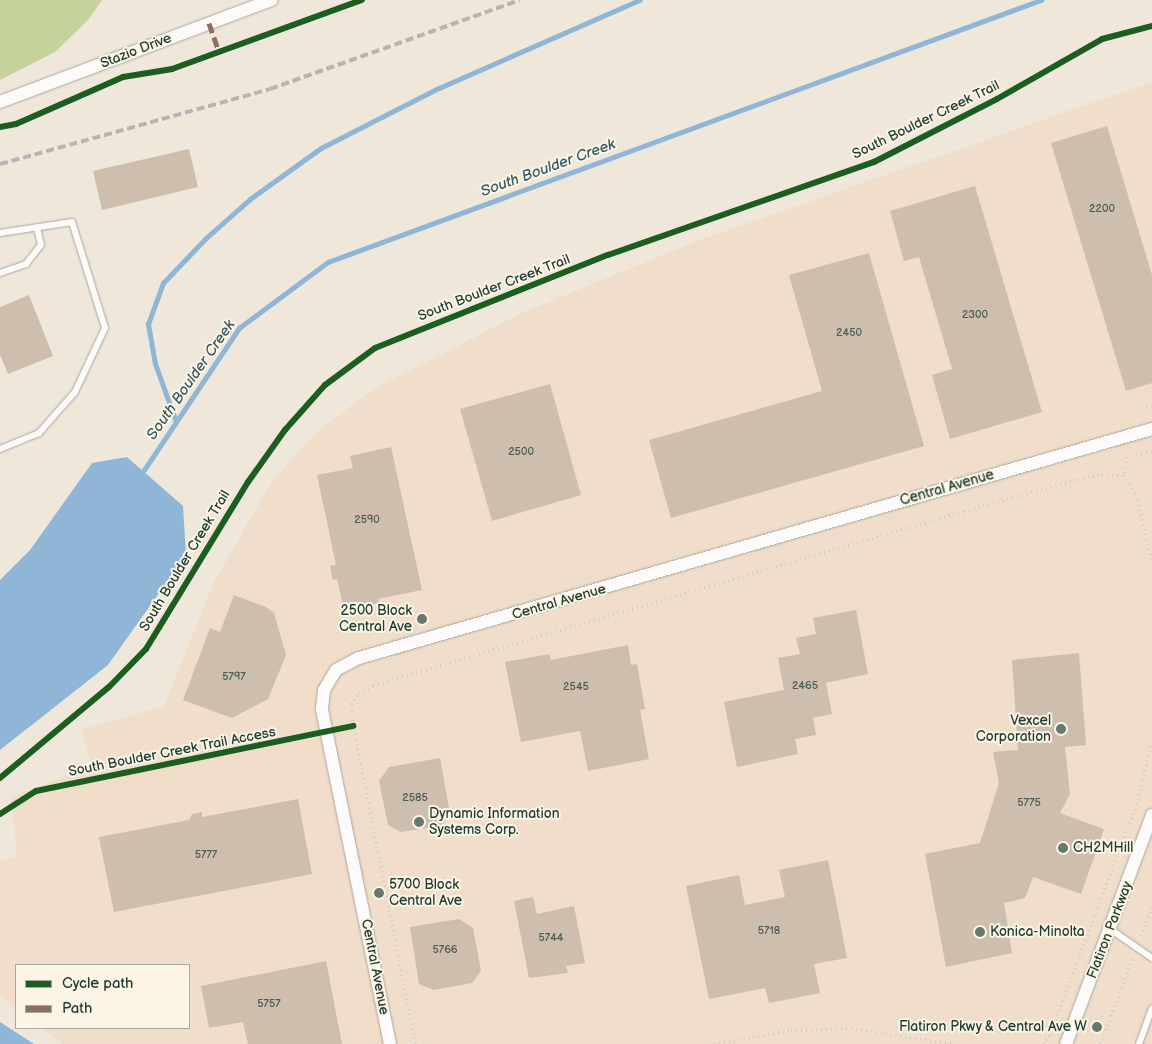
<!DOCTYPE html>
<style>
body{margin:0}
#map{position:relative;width:1152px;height:1044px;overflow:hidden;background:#efe7da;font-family:"Balsamiq Sans",sans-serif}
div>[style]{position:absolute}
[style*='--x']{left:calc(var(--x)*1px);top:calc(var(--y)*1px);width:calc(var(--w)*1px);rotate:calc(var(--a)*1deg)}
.built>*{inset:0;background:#f0ddca}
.green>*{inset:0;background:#c5d29c}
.water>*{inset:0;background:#8fb6d7}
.stream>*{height:4.5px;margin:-2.25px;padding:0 2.25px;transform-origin:2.25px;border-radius:2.25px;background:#8fb6d7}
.building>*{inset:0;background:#cebead}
.path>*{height:2.5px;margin-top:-1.25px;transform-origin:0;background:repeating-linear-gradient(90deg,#cccdc9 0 1px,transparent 0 5px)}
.roads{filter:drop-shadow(0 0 1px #a9a8a0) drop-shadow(0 0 1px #a9a8a0)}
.lane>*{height:6px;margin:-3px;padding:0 3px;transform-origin:3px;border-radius:3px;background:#fdfbf9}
.street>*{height:12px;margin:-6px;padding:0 6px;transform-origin:6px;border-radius:6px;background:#fdfbf9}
.rail>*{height:4px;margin-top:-2px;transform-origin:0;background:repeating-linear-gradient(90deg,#b4b6b3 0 8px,transparent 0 12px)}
.quiet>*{height:5px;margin-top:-2.5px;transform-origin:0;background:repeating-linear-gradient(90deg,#8d6e63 0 10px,transparent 0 15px)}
.cycleway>*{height:6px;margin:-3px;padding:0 3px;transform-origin:3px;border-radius:3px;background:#1b5e20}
.dots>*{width:14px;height:14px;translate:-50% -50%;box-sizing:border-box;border:2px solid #fcf5e5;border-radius:50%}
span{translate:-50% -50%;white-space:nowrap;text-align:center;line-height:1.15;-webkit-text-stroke:4px #fcf5e5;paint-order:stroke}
.number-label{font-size:11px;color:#4b5d52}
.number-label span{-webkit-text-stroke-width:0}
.street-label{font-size:14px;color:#1f3d34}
.poi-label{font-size:14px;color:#1f3d34}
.right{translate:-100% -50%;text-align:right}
.left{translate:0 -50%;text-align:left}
.water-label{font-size:15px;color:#345b65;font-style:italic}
.legend{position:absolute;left:15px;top:964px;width:175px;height:65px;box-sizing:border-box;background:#fcf5e5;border:1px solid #a4ab9e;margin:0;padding:6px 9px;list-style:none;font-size:15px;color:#1f3d34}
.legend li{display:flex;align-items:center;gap:10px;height:25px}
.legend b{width:25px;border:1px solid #a4ab9e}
</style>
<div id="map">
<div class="built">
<div style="clip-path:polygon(1152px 82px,1152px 1044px,63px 1044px,42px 1028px,189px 1028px,189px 965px,16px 965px,16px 1008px,0 995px,0 862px,17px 857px,11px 797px,91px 767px,82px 730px,164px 706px,214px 582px,272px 481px,319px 430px,372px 390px,526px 311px,700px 240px)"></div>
</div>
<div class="green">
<div style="clip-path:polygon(0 0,102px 0,88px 20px,55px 52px,0 80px)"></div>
</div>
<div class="water">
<div style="clip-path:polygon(127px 457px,183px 506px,186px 555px,108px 665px,0 750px,0 580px,30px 550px,92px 463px)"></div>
<div style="clip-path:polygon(0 1022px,34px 1044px,0 1044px)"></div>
</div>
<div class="stream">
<div style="--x:176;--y:422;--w:62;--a:-109.9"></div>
<div style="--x:155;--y:364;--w:41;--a:-99.9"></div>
<div style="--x:148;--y:324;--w:44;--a:-69.9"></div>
<div style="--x:163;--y:283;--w:61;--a:-46.3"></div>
<div style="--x:205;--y:239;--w:60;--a:-41.6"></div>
<div style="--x:250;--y:199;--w:87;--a:-35.7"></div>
<div style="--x:321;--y:148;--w:132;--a:-27"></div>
<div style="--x:439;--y:88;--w:219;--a:-23.7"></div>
<div style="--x:144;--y:470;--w:171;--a:-56.2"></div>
<div style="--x:239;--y:328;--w:111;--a:-36.6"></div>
<div style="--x:328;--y:262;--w:760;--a:-20.18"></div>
</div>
<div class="building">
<div style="clip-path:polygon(1107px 126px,1152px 275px,1152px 383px,1126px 391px,1051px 143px)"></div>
<div style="clip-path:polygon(189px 149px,198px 187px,102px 210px,93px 171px)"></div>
<div style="clip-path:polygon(975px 186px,1042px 412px,950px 439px,932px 375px,952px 369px,919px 257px,904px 261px,890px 211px)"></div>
<div style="clip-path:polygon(869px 253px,924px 446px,671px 518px,649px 440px,822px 391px,789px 275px)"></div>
<div style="clip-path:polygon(29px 295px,53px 356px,8px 374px,0 355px,0 307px)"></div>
<div style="clip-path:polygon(550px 384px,581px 495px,492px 521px,460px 409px)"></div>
<div style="clip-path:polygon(391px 447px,422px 590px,378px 599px,379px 603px,361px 607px,359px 602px,343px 605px,337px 579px,333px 580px,330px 566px,336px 565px,317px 475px,353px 468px,350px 456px)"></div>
<div style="clip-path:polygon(234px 595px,266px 607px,274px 613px,286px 655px,268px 699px,232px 718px,183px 700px,210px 628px,220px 632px)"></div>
<div style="clip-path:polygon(856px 610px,868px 674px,826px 683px,832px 714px,813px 718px,816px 735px,795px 739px,798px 754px,737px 767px,724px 702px,784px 690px,778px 658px,800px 654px,796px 638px,816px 634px,813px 618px)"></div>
<div style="clip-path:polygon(628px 645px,631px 665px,637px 664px,645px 709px,640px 710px,649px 759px,588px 771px,580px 731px,521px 742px,505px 662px,549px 654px,551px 660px)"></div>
<div style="clip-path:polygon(1079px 653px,1086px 745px,1065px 747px,1070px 794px,1060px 813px,1104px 829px,1081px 894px,1033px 877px,1025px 898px,1004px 903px,1012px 953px,946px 967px,925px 854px,980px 843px,999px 783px,993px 752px,1018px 750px,1012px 660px)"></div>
<div style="clip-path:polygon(440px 758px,450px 814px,441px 826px,401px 832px,388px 825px,379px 781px,389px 767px)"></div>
<div style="clip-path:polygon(298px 799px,312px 874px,114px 912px,99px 837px,189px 820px,192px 814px,202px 812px,202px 817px)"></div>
<div style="clip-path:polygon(828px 860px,847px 958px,814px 964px,820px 993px,769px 1003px,765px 988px,709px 999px,686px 886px,739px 875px,745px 905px,785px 897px,779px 870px)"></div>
<div style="clip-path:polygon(533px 897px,537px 914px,574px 906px,585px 963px,566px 966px,568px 973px,529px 978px,514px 901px)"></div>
<div style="clip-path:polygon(459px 919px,473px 928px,481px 971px,472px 983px,434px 990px,419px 984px,410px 927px)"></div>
<div style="clip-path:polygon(326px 961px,342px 1044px,248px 1044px,243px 1022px,209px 1028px,201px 986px)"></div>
</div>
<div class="path">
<div style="--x:1141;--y:408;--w:11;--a:-15"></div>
<div style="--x:1152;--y:452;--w:25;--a:169"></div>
<div style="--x:1127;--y:457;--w:18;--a:99"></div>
<div style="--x:1124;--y:475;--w:23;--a:59"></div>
<div style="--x:1136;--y:495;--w:67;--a:76.2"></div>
<div style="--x:1141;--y:936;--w:33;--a:-70"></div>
<div style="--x:415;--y:1044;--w:329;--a:-101"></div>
<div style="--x:352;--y:721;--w:17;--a:-93"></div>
<div style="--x:351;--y:704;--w:14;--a:-54"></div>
<div style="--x:359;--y:693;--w:16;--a:-30"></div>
<div style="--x:373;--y:685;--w:616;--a:-16.41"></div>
<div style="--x:964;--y:511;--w:118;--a:-15.7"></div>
<div style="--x:1078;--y:479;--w:25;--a:-12"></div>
<div style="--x:1102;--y:474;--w:22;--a:3"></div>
<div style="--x:714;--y:1044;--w:78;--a:-10.3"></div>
<div style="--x:791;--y:1030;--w:60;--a:-1.9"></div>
<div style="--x:851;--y:1028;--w:105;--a:8.7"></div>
<div style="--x:1043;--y:1044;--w:12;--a:-55"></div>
<div style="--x:1050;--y:1034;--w:250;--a:-69.4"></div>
<div style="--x:1138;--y:800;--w:62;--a:-76.9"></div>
<div style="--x:1100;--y:1044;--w:92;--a:-69"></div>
</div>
<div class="roads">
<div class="lane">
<div style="--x:0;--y:233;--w:73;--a:-8.7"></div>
<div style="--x:72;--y:222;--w:111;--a:72.7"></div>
<div style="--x:105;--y:328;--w:71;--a:115.1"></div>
<div style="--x:75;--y:392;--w:55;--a:131.3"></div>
<div style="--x:39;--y:433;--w:42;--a:157.7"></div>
<div style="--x:0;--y:273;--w:28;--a:-19"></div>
<div style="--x:26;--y:264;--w:24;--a:-52"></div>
<div style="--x:41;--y:245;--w:18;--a:-103"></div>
<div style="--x:1110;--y:929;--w:51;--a:34.6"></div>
<div style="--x:1139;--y:1044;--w:38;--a:-70"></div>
</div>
<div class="street">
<div style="--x:0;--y:102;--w:290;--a:-20.6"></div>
<div style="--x:390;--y:1044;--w:342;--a:-101.5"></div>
<div style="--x:322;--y:709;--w:19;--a:-84"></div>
<div style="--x:324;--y:690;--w:23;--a:-59"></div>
<div style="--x:336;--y:670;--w:26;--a:-28"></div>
<div style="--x:359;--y:658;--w:825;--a:-16.11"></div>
<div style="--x:1066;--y:1044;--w:245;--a:-69.4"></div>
</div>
</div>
<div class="rail">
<div style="--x:0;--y:164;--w:280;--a:-15.5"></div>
<div style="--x:270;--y:89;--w:265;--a:-19.6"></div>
</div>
<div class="quiet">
<div style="--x:209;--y:23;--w:31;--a:71"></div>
</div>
<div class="cycleway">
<div style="--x:0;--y:127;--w:16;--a:-11"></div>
<div style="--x:16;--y:124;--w:117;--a:-23.7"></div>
<div style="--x:123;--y:77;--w:50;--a:-9.3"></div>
<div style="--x:172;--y:69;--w:202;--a:-20"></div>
<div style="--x:0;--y:778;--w:142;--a:-39.9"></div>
<div style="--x:109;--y:687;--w:53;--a:-45.8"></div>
<div style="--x:146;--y:649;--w:196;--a:-58.6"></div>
<div style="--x:248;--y:482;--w:64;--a:-54.6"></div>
<div style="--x:285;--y:430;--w:60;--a:-48.4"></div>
<div style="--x:325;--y:385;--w:62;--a:-36.5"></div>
<div style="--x:375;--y:348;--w:251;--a:-21.8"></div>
<div style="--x:608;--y:255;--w:282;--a:-19.3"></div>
<div style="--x:874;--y:162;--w:138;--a:-27.1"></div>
<div style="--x:997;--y:99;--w:121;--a:-29.7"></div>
<div style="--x:1102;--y:39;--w:52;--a:-14.6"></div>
<div style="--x:0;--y:814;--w:43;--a:-32.6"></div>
<div style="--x:36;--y:791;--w:324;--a:-11.6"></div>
</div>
<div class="dots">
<div style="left:422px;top:619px;background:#68786e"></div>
<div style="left:1061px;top:729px;background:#68786e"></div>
<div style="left:419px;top:822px;background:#68786e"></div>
<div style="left:1063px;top:848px;background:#68786e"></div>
<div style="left:379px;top:893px;background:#68786e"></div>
<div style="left:980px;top:932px;background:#68786e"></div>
<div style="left:1097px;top:1027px;background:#68786e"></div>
</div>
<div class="number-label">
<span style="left:1102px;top:209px">2200</span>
<span style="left:975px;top:315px">2300</span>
<span style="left:849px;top:333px">2450</span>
<span style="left:521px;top:452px">2500</span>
<span style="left:367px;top:520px">2590</span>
<span style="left:234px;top:677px">5797</span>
<span style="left:805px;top:686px">2465</span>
<span style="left:576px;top:687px">2545</span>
<span style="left:415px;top:798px">2585</span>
<span style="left:1029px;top:803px">5775</span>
<span style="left:206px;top:855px">5777</span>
<span style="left:769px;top:931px">5718</span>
<span style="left:551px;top:938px">5744</span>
<span style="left:445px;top:950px">5766</span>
<span style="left:269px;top:1004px">5757</span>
</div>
<div class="street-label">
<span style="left:136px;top:51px;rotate:-21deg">Stazio Drive</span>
<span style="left:926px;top:120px;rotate:-26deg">South Boulder Creek Trail</span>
<span style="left:494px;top:288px;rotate:-21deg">South Boulder Creek Trail</span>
<span style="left:947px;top:488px;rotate:-16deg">Central Avenue</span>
<span style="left:185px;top:561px;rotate:-59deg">South Boulder Creek Trail</span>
<span style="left:559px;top:602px;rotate:-16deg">Central Avenue</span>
<span style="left:172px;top:752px;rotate:-11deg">South Boulder Creek Trail Access</span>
<span style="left:1110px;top:930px;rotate:-69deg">Flatiron Parkway</span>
<span style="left:375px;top:967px;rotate:79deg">Central Avenue</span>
</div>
<div class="poi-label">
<span class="right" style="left:412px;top:619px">2500 Block<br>Central Ave</span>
<span class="right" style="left:1051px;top:729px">Vexcel<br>Corporation</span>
<span class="left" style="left:429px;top:822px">Dynamic Information<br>Systems Corp.</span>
<span class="left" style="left:1073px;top:848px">CH2MHill</span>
<span class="left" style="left:389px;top:893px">5700 Block<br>Central Ave</span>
<span class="left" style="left:990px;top:932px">Konica-Minolta</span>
<span class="right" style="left:1087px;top:1027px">Flatiron Pkwy &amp; Central Ave W</span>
</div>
<div class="water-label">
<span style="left:548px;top:168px;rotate:-20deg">South Boulder Creek</span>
<span style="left:191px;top:380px;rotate:-55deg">South Boulder Creek</span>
</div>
<ul class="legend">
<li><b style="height:6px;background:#1b5e20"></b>Cycle path</li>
<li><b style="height:6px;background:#8d6e63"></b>Path</li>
</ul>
</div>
